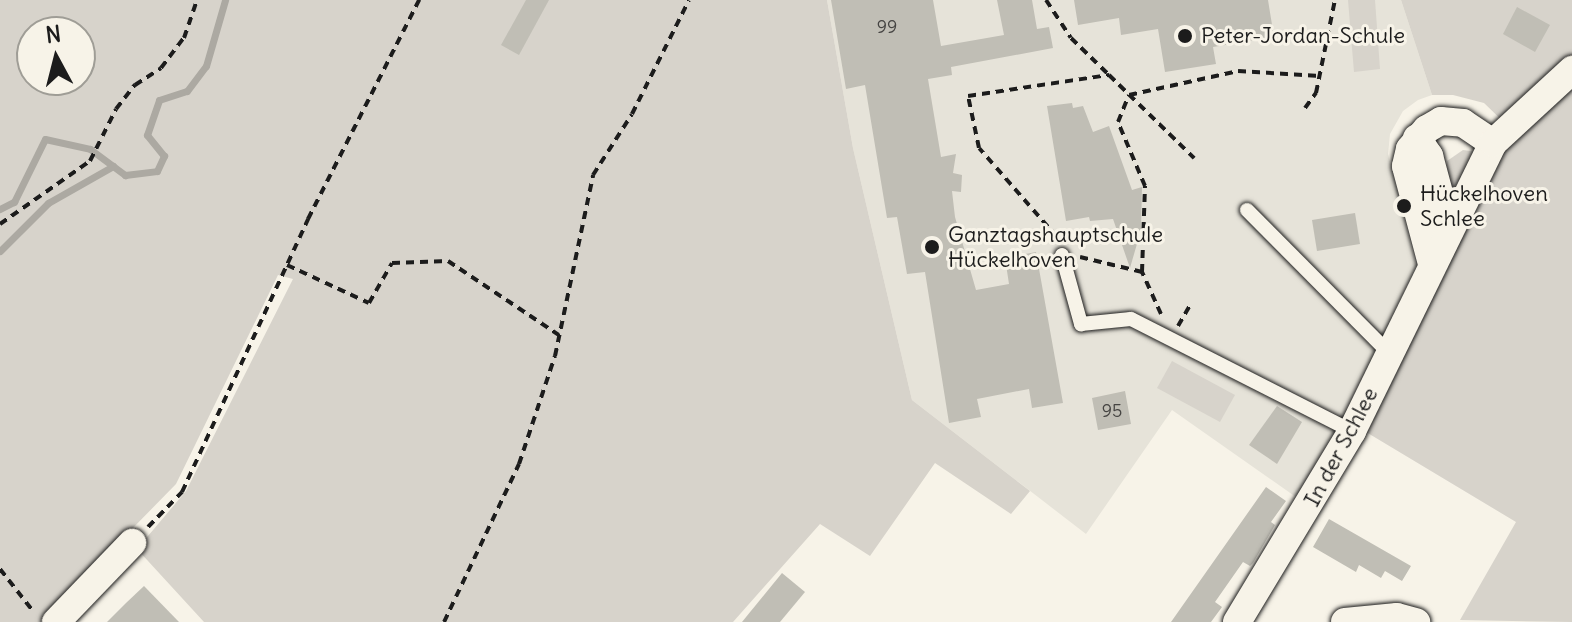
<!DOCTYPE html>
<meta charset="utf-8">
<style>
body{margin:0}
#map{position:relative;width:1572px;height:622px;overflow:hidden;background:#f7f3e8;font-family:Delius,sans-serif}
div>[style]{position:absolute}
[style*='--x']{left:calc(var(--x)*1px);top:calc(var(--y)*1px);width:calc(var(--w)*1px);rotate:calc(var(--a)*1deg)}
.built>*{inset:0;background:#e6e3d9}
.green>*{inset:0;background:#d7d3cb}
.stream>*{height:7px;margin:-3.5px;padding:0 3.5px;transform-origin:3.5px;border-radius:3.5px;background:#aca9a2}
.building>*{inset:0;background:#c0beb5}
.path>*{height:4px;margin-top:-2px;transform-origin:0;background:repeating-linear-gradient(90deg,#1c1c1c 0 8px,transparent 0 14px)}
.roads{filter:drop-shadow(0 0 2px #1c1c1c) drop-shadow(0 0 2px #1c1c1c)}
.service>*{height:14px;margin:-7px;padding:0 7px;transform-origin:7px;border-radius:7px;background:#f7f3e8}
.minor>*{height:28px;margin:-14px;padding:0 14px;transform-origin:14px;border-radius:14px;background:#f7f3e8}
.dots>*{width:22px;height:22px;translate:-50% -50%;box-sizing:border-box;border:4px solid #f7f3e8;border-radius:50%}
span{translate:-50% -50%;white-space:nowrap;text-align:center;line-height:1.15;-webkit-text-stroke:6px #f7f3e8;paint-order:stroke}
.number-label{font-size:18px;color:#454442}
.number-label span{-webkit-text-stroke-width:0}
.poi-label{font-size:22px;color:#1c1c1c}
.left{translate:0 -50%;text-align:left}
.street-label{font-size:22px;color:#1c1c1c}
.north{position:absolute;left:16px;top:16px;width:80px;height:80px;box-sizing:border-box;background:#f7f3e8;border:2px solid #9f9d96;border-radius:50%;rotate:353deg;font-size:22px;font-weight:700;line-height:32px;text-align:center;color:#1c1c1c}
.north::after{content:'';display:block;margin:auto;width:28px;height:36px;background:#1c1c1c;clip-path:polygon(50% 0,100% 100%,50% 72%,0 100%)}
</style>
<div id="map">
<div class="built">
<div style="clip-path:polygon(827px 0,1401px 0,1432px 95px,1418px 100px,1403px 111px,1390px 134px,1388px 154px,1416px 266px,1303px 502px,1172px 410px,1086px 534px,912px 400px,853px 148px)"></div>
</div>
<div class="green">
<div style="clip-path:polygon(evenodd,0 0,827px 0,853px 148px,912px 400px,1030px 491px,1011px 514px,935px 463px,870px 556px,820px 524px,733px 622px,204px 622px,137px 549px,186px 491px,293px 279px,278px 275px,176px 484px,41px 622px,0 622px,0 0,32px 32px,80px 32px,80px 80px,32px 80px,32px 32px)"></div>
<div style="clip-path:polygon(1348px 0,1375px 0,1380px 69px,1354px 72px)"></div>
<div style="clip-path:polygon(1401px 0,1572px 0,1572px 622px,1460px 620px,1516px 522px,1366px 432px,1473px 206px,1515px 133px,1484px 103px,1453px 95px,1432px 95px)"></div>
<div style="clip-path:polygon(1463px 150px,1477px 152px,1453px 189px,1446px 171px,1447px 161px)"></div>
<div style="clip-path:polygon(1172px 361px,1235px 395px,1220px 422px,1157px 388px)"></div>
</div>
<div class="stream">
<div style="--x:0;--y:209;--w:16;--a:-27"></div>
<div style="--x:14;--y:202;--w:70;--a:-63.8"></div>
<div style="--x:45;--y:139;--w:46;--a:12.5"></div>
<div style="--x:90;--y:149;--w:44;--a:36.6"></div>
<div style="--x:125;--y:175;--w:32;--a:-7"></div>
<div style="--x:157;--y:171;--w:17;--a:-65"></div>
<div style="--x:164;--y:156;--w:27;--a:-129"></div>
<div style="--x:147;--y:135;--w:37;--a:-71"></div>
<div style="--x:159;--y:100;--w:29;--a:-18"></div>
<div style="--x:187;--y:91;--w:31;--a:-53"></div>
<div style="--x:206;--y:66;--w:69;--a:-73.9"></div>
<div style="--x:0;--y:251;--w:68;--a:-45"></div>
<div style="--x:48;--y:203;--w:75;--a:-29.6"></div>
</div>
<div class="building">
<div style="clip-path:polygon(526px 0,549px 0,519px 55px,501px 45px)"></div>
<div style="clip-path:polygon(831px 0,933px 0,941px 46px,1004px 35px,997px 0,1032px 0,1037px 29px,1049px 27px,1053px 48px,951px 67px,952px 75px,928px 79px,941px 157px,956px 154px,953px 173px,962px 175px,961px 192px,952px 191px,955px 217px,976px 290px,1009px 284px,1005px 258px,1036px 252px,1063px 403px,1032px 408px,1029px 389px,977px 399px,981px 417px,949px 423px,925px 272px,907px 274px,897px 217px,887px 218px,865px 85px,846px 89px)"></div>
<div style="clip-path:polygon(1074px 0,1268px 0,1274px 37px,1213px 47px,1216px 64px,1165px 72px,1158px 29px,1121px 35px,1119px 18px,1078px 25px)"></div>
<div style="clip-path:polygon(1517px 7px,1550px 25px,1535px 52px,1503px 34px)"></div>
<div style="clip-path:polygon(1072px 103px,1073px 108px,1083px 106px,1093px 132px,1109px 126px,1132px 190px,1142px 187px,1141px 230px,1130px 268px,1113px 219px,1090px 221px,1089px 217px,1066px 221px,1047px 106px)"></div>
<div style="clip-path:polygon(1355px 213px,1360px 244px,1317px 251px,1312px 220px)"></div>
<div style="clip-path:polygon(1125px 391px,1131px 424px,1098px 430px,1092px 398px)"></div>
<div style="clip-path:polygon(1277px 406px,1302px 422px,1277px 464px,1249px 445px)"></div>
<div style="clip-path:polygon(1266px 487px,1286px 501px,1271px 522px,1275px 525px,1253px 563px,1250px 566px,1243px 562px,1215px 602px,1222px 607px,1211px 622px,1171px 622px)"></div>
<div style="clip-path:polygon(1329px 519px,1411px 566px,1402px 581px,1385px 571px,1381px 578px,1359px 565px,1356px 572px,1313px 547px)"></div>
<div style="clip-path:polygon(782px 573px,805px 592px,780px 622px,742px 622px)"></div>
<div style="clip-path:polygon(144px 586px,179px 622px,107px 622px,126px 603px)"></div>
</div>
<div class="path">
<div style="--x:1046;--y:0;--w:45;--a:56.7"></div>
<div style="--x:1071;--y:38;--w:52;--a:44.2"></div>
<div style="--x:1305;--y:108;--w:19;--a:-54"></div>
<div style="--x:1316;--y:93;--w:95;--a:-78.5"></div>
<div style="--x:0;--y:224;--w:110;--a:-35"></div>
<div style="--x:90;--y:161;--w:58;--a:-63.4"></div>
<div style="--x:116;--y:109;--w:31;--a:-52"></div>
<div style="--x:135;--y:85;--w:31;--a:-33"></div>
<div style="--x:161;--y:68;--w:38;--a:-53"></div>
<div style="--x:184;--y:38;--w:40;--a:-71.1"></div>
<div style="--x:1057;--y:237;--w:118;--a:-131.2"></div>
<div style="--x:979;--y:148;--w:53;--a:-101.9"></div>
<div style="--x:968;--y:96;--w:143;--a:-8.5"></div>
<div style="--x:1109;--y:75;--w:119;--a:44.3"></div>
<div style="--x:1080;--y:257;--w:64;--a:13.6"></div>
<div style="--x:287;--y:265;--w:90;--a:24.9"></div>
<div style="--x:369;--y:303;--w:46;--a:-60.1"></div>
<div style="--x:392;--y:263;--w:56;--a:-2"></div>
<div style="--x:448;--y:261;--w:133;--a:33.7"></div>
<div style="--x:1161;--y:314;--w:46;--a:-114.3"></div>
<div style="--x:1142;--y:272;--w:86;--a:-88"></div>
<div style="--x:1145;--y:186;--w:69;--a:-112.9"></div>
<div style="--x:1118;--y:122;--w:29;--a:-68"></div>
<div style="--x:1129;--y:95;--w:112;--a:-12.4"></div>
<div style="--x:1238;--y:71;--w:82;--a:3.5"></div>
<div style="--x:1178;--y:326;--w:24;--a:-60"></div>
<div style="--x:148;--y:527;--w:49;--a:-45.8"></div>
<div style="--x:182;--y:492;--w:301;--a:-65.2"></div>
<div style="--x:308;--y:219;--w:246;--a:-63.1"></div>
<div style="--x:0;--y:569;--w:53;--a:51.8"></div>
<div style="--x:444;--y:622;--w:175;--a:-64.6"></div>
<div style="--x:519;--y:464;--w:114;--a:-71.6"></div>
<div style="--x:555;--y:356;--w:185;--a:-78.1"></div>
<div style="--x:593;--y:175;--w:72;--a:-57.4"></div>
<div style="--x:632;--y:114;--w:127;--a:-63.4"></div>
</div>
<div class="roads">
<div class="service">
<div style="--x:1247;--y:210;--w:203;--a:45.2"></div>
<div style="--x:1062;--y:255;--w:72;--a:74.6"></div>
<div style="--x:1081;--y:324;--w:50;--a:-5.7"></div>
<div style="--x:1131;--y:319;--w:248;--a:26.9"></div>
</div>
<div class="minor">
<div style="--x:1417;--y:138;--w:22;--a:56"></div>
<div style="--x:1429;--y:156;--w:77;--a:74.9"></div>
<div style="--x:1432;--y:264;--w:101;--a:-104.9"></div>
<div style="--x:1406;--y:166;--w:17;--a:-77"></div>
<div style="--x:1410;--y:149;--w:26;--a:-50"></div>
<div style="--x:1427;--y:129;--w:16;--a:-30"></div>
<div style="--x:1441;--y:121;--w:22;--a:5"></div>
<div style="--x:1463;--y:123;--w:36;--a:34"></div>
<div style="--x:56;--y:622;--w:110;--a:-46.1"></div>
<div style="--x:1237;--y:622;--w:223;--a:-58.9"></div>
<div style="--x:1352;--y:431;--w:321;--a:-63.9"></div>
<div style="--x:1493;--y:143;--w:108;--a:-42.7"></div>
<div style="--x:1345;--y:622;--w:52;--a:-5.5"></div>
<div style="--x:1397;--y:617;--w:20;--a:15"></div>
</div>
</div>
<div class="dots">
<div style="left:1185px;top:36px;background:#1c1c1c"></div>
<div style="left:1404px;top:206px;background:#1c1c1c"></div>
<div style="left:932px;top:247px;background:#1c1c1c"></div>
</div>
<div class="number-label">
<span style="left:887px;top:27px">99</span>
<span style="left:1112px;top:411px">95</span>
</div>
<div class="poi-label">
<span class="left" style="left:1201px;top:36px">Peter-Jordan-Schule</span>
<span class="left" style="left:1420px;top:206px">Hückelhoven<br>Schlee</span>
<span class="left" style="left:948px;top:247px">Ganztagshauptschule<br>Hückelhoven</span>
</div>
<div class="street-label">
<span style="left:1341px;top:447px;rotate:-62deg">In der Schlee</span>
</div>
<div class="north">N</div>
</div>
